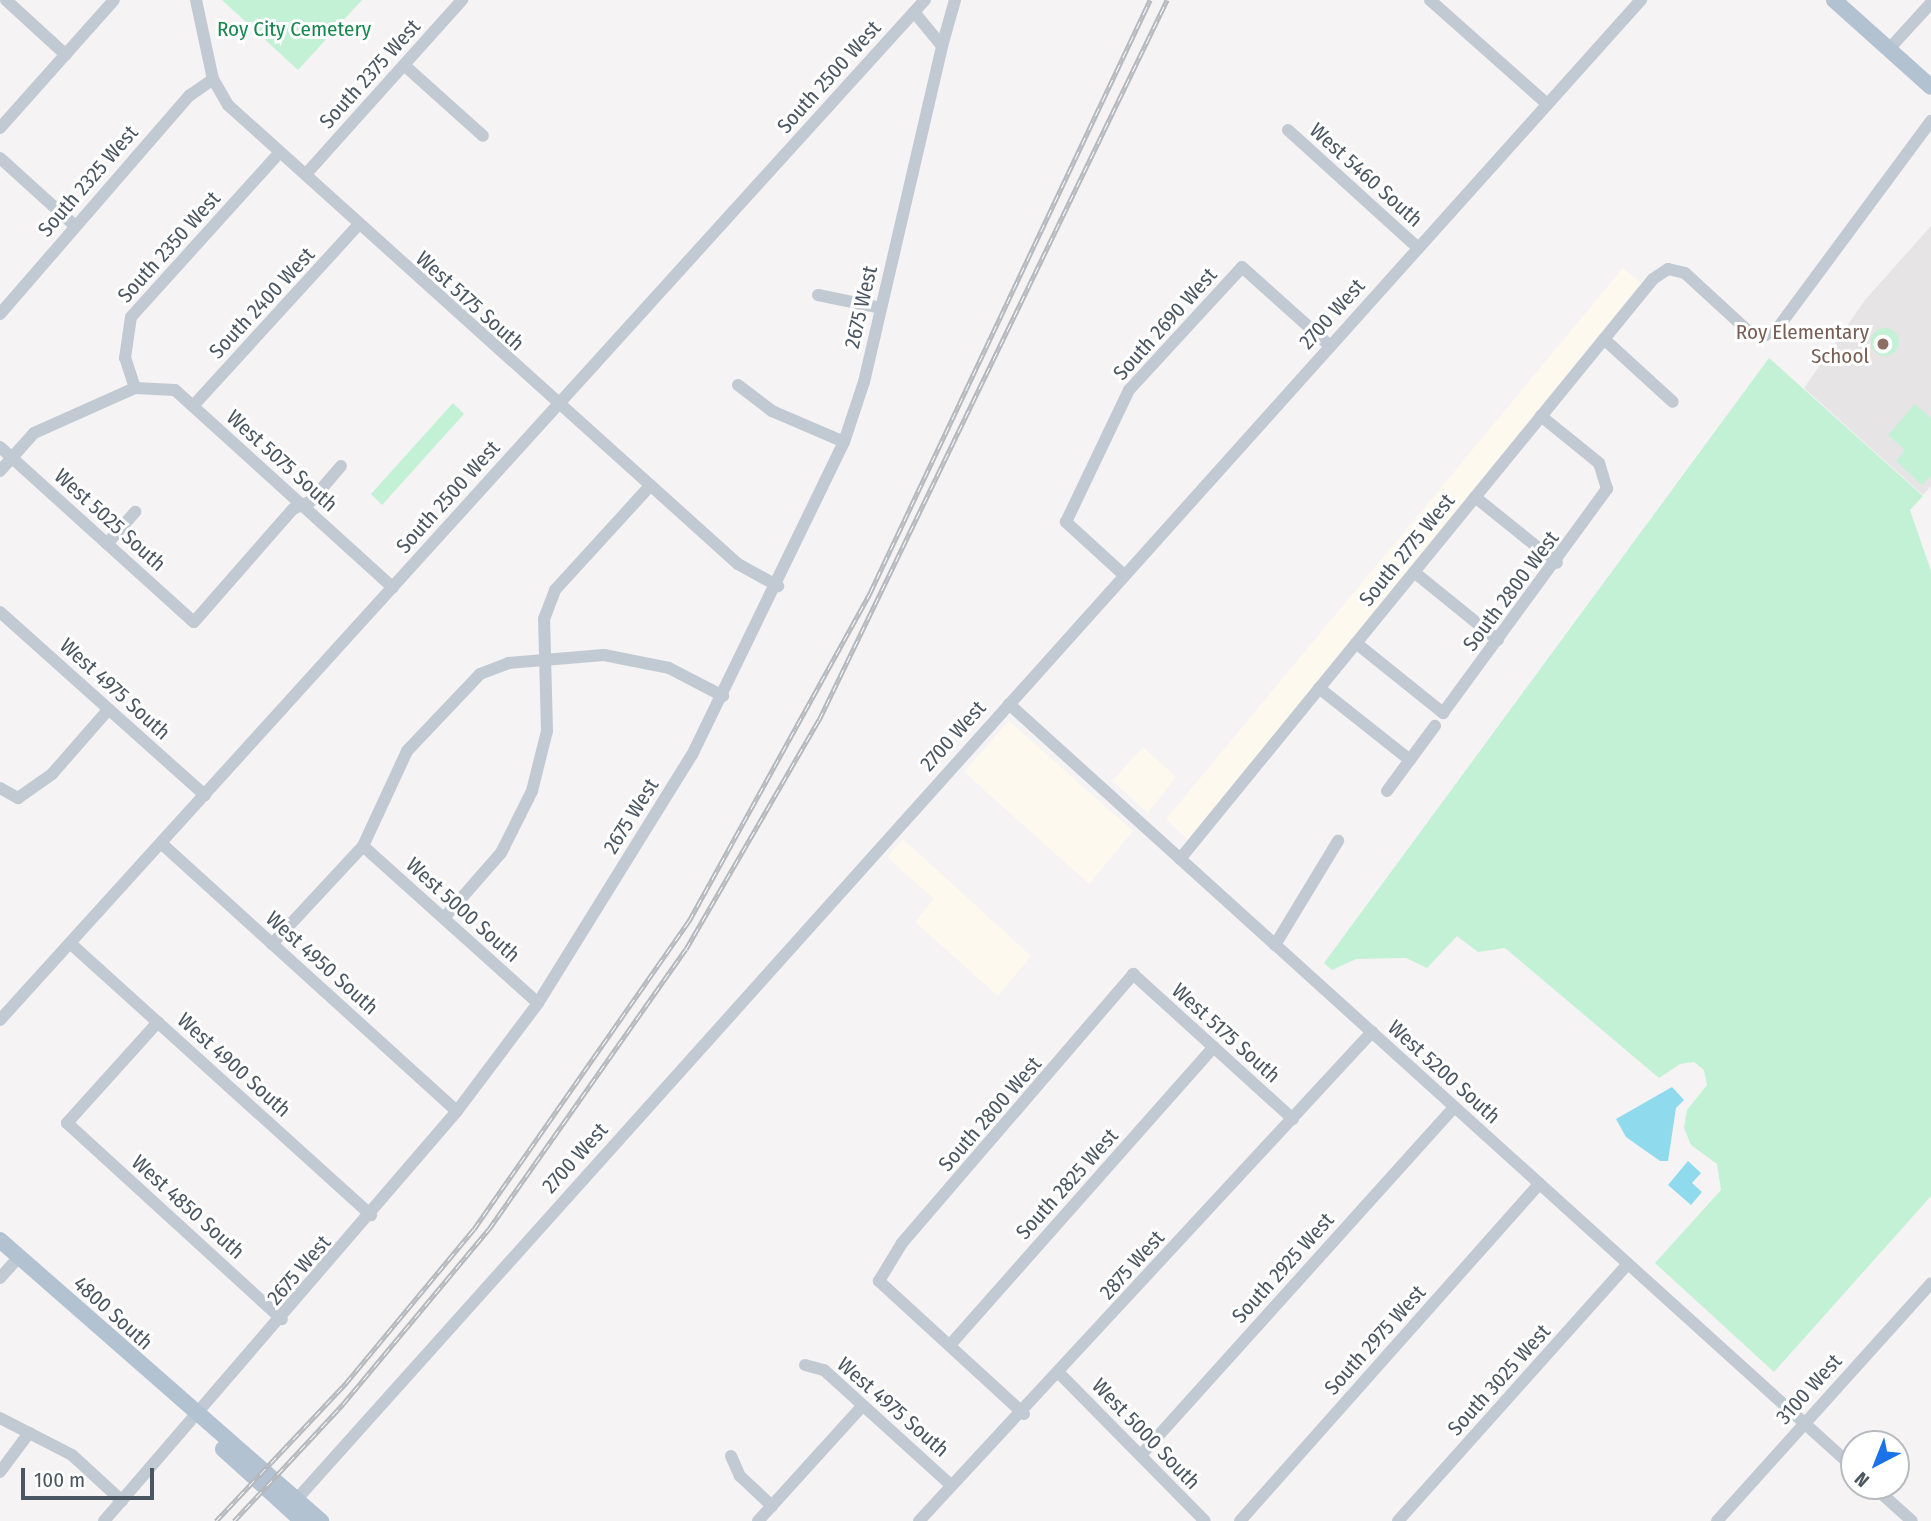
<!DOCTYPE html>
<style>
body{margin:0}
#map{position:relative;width:1931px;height:1521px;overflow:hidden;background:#f5f3f3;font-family:"Fira Sans Condensed",sans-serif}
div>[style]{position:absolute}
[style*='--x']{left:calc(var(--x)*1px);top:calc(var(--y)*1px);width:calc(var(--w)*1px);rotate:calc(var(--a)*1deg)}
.commercial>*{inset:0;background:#fdf9ef}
.education>*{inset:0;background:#e6e4e5}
.green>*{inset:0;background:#c3f1d5}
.round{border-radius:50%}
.water>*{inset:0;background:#90daee}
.minor>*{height:12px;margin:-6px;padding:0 6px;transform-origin:6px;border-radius:6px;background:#c1cad2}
.major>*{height:16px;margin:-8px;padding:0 8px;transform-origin:8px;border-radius:8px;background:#b3c2d1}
.rail>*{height:5px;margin-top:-2.5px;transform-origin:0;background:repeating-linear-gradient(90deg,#fff 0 8px,#b5b8bd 0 16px);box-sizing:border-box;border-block:2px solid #b5b8bd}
.dots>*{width:19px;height:19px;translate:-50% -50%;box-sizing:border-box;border:4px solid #fff;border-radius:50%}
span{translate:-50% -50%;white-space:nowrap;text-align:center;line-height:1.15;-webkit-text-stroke:6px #fff;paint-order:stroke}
.park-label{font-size:21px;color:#17864f}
.street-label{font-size:21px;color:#4a5661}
.education-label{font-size:21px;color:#785e54}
.right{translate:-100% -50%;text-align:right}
.north{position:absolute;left:1840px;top:1430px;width:70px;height:70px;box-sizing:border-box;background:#fff;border:2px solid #b7bbc0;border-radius:50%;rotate:222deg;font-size:19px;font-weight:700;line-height:28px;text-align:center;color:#4a5661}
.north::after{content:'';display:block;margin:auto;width:24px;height:32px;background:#1a73e8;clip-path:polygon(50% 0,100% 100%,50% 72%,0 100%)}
.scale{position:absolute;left:21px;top:1468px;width:133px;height:32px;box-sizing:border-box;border:4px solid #4a5661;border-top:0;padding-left:9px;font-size:21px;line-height:24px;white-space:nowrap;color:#4a5661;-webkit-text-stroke:5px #fff;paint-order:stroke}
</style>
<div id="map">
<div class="commercial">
<div style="clip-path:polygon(1623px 268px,1641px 283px,1188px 840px,1166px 819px)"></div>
<div style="clip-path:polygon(1009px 721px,1133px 831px,1089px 884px,964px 772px)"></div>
<div style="clip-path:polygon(1143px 747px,1176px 777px,1148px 813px,1112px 781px)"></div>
<div style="clip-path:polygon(903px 839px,1031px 956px,998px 996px,915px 922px,934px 899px,887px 857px)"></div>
</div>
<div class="education">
<div style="clip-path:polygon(1931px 226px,1931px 486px,1923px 495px,1804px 388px,1865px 300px)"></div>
</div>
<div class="green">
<div style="clip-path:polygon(222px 0,362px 0,298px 70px)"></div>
<div class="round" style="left:1871px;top:328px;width:28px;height:28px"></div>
<div style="clip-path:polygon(1769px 358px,1923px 496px,1910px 510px,1931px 571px,1931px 1196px,1774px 1372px,1655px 1263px,1721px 1190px,1717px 1164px,1691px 1145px,1684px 1128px,1687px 1110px,1707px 1085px,1704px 1070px,1694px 1062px,1680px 1064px,1659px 1078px,1505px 948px,1478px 952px,1457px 936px,1427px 968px,1406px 958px,1356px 959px,1332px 970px,1324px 963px)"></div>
<div style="clip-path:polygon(453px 403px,464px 414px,382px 505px,371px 494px)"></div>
<div style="clip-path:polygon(1915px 404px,1931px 418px,1931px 476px,1922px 485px,1896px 461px,1905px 450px,1888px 435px)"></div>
</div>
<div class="water">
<div style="clip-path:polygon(1672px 1087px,1684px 1100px,1676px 1108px,1668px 1161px,1660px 1161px,1626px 1137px,1616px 1119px)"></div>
<div style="clip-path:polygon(1688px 1161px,1701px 1173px,1692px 1183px,1702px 1192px,1691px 1205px,1668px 1185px)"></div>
</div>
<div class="minor">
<div style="--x:6;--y:0;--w:81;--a:42.5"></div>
<div style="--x:196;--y:0;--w:81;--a:77.9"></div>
<div style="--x:213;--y:79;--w:30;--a:60"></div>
<div style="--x:228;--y:105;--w:686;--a:41.99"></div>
<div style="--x:738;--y:564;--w:46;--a:28.8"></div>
<div style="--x:1430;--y:0;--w:157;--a:41.6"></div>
<div style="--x:942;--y:46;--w:48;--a:-74.2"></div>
<div style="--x:1889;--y:49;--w:62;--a:-47.6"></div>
<div style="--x:404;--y:65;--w:106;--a:41.9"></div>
<div style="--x:0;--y:128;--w:171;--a:-48.3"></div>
<div style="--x:1288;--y:130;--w:176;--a:42.2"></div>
<div style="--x:0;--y:158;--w:98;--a:42.1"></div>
<div style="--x:306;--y:174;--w:234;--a:-48.1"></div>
<div style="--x:818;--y:295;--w:64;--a:11.7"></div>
<div style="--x:0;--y:314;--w:289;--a:-49.1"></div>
<div style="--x:189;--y:96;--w:29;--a:-35"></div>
<div style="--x:1604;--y:339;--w:93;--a:42.4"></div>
<div style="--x:738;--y:385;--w:43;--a:37.4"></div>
<div style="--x:772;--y:411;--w:78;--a:23.3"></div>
<div style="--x:135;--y:388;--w:32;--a:-108"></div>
<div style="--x:125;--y:358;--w:41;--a:-81.7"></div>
<div style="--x:131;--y:317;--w:222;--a:-47.9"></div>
<div style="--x:193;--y:406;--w:245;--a:-47.6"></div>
<div style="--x:0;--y:447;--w:261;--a:42.1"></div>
<div style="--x:194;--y:622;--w:150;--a:-48.8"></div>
<div style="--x:293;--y:509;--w:20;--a:-24"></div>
<div style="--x:311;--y:501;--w:46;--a:-49.4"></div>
<div style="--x:0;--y:471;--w:51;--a:-48.2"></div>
<div style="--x:34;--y:433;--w:111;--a:-24"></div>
<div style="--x:135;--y:388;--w:40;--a:2.9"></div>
<div style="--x:175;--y:390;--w:294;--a:42.2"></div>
<div style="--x:1475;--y:497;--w:105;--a:38.8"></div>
<div style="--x:107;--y:544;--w:43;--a:-48.8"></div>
<div style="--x:1414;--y:572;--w:108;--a:39"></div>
<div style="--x:1124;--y:575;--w:79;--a:-137.6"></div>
<div style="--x:1066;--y:522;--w:146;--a:-64.5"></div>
<div style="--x:1129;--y:390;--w:167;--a:-47.4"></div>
<div style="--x:1242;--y:267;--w:118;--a:41.9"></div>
<div style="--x:0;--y:612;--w:275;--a:41.8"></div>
<div style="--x:1356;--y:643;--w:112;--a:38.8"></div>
<div style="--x:1443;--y:713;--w:278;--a:-53.8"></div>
<div style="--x:1607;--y:489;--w:27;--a:-107"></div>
<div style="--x:1599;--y:463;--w:75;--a:-141"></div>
<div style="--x:1319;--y:688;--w:116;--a:38.4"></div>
<div style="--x:1009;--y:704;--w:1139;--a:42.12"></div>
<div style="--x:0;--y:788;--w:21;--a:29"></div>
<div style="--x:18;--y:798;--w:42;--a:-35.2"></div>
<div style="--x:52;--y:774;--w:86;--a:-48.8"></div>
<div style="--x:1387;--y:791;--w:81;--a:-53.6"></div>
<div style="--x:161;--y:843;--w:399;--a:42.2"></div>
<div style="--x:363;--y:846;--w:235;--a:41.9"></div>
<div style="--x:1180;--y:859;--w:748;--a:-50.8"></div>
<div style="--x:1653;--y:279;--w:18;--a:-34"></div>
<div style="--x:1668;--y:269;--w:17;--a:13"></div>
<div style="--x:1685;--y:273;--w:84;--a:42.6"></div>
<div style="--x:1747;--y:330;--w:19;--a:16"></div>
<div style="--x:1765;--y:335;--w:13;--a:-27"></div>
<div style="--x:1777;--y:329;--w:259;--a:-53.5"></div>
<div style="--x:444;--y:918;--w:86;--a:-48.8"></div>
<div style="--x:501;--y:853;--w:69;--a:-63.4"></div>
<div style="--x:532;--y:791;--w:62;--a:-76"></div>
<div style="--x:547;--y:731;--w:112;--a:-91.5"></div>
<div style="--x:544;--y:619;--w:31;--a:-69"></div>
<div style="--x:555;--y:590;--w:142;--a:-47.6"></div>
<div style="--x:70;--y:943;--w:406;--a:42.1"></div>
<div style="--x:272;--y:944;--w:134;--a:-47.1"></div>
<div style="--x:363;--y:846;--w:105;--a:-65.1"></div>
<div style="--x:407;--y:751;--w:106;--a:-46.5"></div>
<div style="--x:480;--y:674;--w:30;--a:-21"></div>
<div style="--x:508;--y:663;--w:96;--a:-4.8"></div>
<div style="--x:604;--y:655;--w:66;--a:11.3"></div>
<div style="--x:669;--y:668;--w:61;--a:27.4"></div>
<div style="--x:1275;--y:945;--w:122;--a:-58.8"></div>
<div style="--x:0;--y:1020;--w:1377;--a:-47.8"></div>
<div style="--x:158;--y:1022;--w:136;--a:132"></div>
<div style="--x:67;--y:1123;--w:291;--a:42.4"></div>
<div style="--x:0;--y:1278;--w:28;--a:-48"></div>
<div style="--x:950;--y:1345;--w:398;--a:-48.5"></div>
<div style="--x:805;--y:1365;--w:20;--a:15"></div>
<div style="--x:824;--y:1370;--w:171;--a:42.2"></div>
<div style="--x:1060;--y:1374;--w:206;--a:45.4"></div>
<div style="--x:1024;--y:1414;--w:197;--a:-137.5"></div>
<div style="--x:879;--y:1281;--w:44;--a:-58.8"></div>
<div style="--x:902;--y:1243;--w:355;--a:-49.3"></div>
<div style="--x:1133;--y:974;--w:216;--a:42.2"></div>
<div style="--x:0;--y:1418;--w:81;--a:27.2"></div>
<div style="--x:72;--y:1455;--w:68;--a:42.6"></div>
<div style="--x:1141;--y:1455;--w:468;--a:-48"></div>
<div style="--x:731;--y:1456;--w:22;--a:66"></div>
<div style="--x:740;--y:1476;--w:44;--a:43.2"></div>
<div style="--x:0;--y:1472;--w:49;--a:-53.4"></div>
<div style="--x:1873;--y:1486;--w:52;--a:41.9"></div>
<div style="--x:296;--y:1500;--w:2015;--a:-48.12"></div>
<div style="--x:104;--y:1521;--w:541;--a:-49.27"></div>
<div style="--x:457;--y:1111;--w:135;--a:-53.1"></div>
<div style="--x:538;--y:1003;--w:292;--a:-58.2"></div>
<div style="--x:692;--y:755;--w:348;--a:-64.1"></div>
<div style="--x:844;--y:442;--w:63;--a:-71.6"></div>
<div style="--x:864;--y:382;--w:345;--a:-76.9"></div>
<div style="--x:942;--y:46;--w:44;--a:-129.5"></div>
<div style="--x:758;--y:1521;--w:156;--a:-47.8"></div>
<div style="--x:919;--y:1521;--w:667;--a:-47.19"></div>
<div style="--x:1240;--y:1521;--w:451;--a:-48.4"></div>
<div style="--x:1398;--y:1521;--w:345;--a:-48.2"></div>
<div style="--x:1717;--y:1521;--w:320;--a:-48"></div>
</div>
<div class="major">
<div style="--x:1834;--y:0;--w:130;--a:41.9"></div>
<div style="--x:0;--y:1240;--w:427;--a:41.2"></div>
<div style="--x:223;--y:1449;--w:107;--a:42.3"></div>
</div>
<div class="rail">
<div style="--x:216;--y:1521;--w:190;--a:-46.7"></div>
<div style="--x:346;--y:1383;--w:200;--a:-50.3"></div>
<div style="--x:474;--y:1229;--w:376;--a:-55.1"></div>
<div style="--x:689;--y:921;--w:375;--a:-61.1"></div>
<div style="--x:870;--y:593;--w:656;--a:-64.72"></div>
<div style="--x:234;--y:1521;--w:160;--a:-47"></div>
<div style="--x:343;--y:1404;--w:228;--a:-50.2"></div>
<div style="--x:489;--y:1229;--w:342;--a:-54.9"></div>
<div style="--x:686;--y:949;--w:265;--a:-59.9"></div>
<div style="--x:819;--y:720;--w:800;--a:-64.2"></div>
</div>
<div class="dots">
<div style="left:1883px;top:344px;background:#8d6e63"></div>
</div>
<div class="park-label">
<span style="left:294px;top:29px">Roy City Cemetery</span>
</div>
<div class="street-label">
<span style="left:370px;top:74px;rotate:-48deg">South 2375 West</span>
<span style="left:829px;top:77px;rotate:-48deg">South 2500 West</span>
<span style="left:1366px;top:175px;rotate:42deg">West 5460 South</span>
<span style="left:88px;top:181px;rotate:-49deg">South 2325 West</span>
<span style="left:169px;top:247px;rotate:-48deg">South 2350 West</span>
<span style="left:470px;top:301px;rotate:42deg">West 5175 South</span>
<span style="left:262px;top:303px;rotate:-47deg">South 2400 West</span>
<span style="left:861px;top:307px;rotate:-77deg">2675 West</span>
<span style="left:1332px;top:314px;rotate:-48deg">2700 West</span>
<span style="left:1165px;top:324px;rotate:-48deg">South 2690 West</span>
<span style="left:282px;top:461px;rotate:42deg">West 5075 South</span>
<span style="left:448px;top:497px;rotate:-48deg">South 2500 West</span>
<span style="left:110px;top:520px;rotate:42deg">West 5025 South</span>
<span style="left:1407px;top:550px;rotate:-51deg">South 2775 West</span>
<span style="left:1511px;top:591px;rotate:-53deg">South 2800 West</span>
<span style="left:115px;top:689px;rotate:42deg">West 4975 South</span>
<span style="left:953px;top:736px;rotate:-48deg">2700 West</span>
<span style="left:631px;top:816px;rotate:-58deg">2675 West</span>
<span style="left:463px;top:910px;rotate:42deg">West 5000 South</span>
<span style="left:322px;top:963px;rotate:42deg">West 4950 South</span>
<span style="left:1226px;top:1033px;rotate:42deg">West 5175 South</span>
<span style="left:234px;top:1065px;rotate:42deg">West 4900 South</span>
<span style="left:1444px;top:1072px;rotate:42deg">West 5200 South</span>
<span style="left:990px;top:1114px;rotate:-49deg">South 2800 West</span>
<span style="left:575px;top:1158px;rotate:-48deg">2700 West</span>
<span style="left:1067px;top:1184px;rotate:-48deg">South 2825 West</span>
<span style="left:188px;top:1207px;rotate:42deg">West 4850 South</span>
<span style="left:1132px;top:1265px;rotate:-48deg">2875 West</span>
<span style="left:1283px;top:1268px;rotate:-48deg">South 2925 West</span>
<span style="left:299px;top:1270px;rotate:-49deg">2675 West</span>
<span style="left:113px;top:1313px;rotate:42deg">4800 South</span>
<span style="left:1375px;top:1340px;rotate:-48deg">South 2975 West</span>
<span style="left:1499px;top:1380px;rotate:-48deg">South 3025 West</span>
<span style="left:1809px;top:1389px;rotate:-48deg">3100 West</span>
<span style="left:893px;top:1407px;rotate:41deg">West 4975 South</span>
<span style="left:1146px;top:1434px;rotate:46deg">West 5000 South</span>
</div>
<div class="education-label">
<span class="right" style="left:1869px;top:344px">Roy Elementary<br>School</span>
</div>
<div class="north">N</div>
<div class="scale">100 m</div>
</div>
